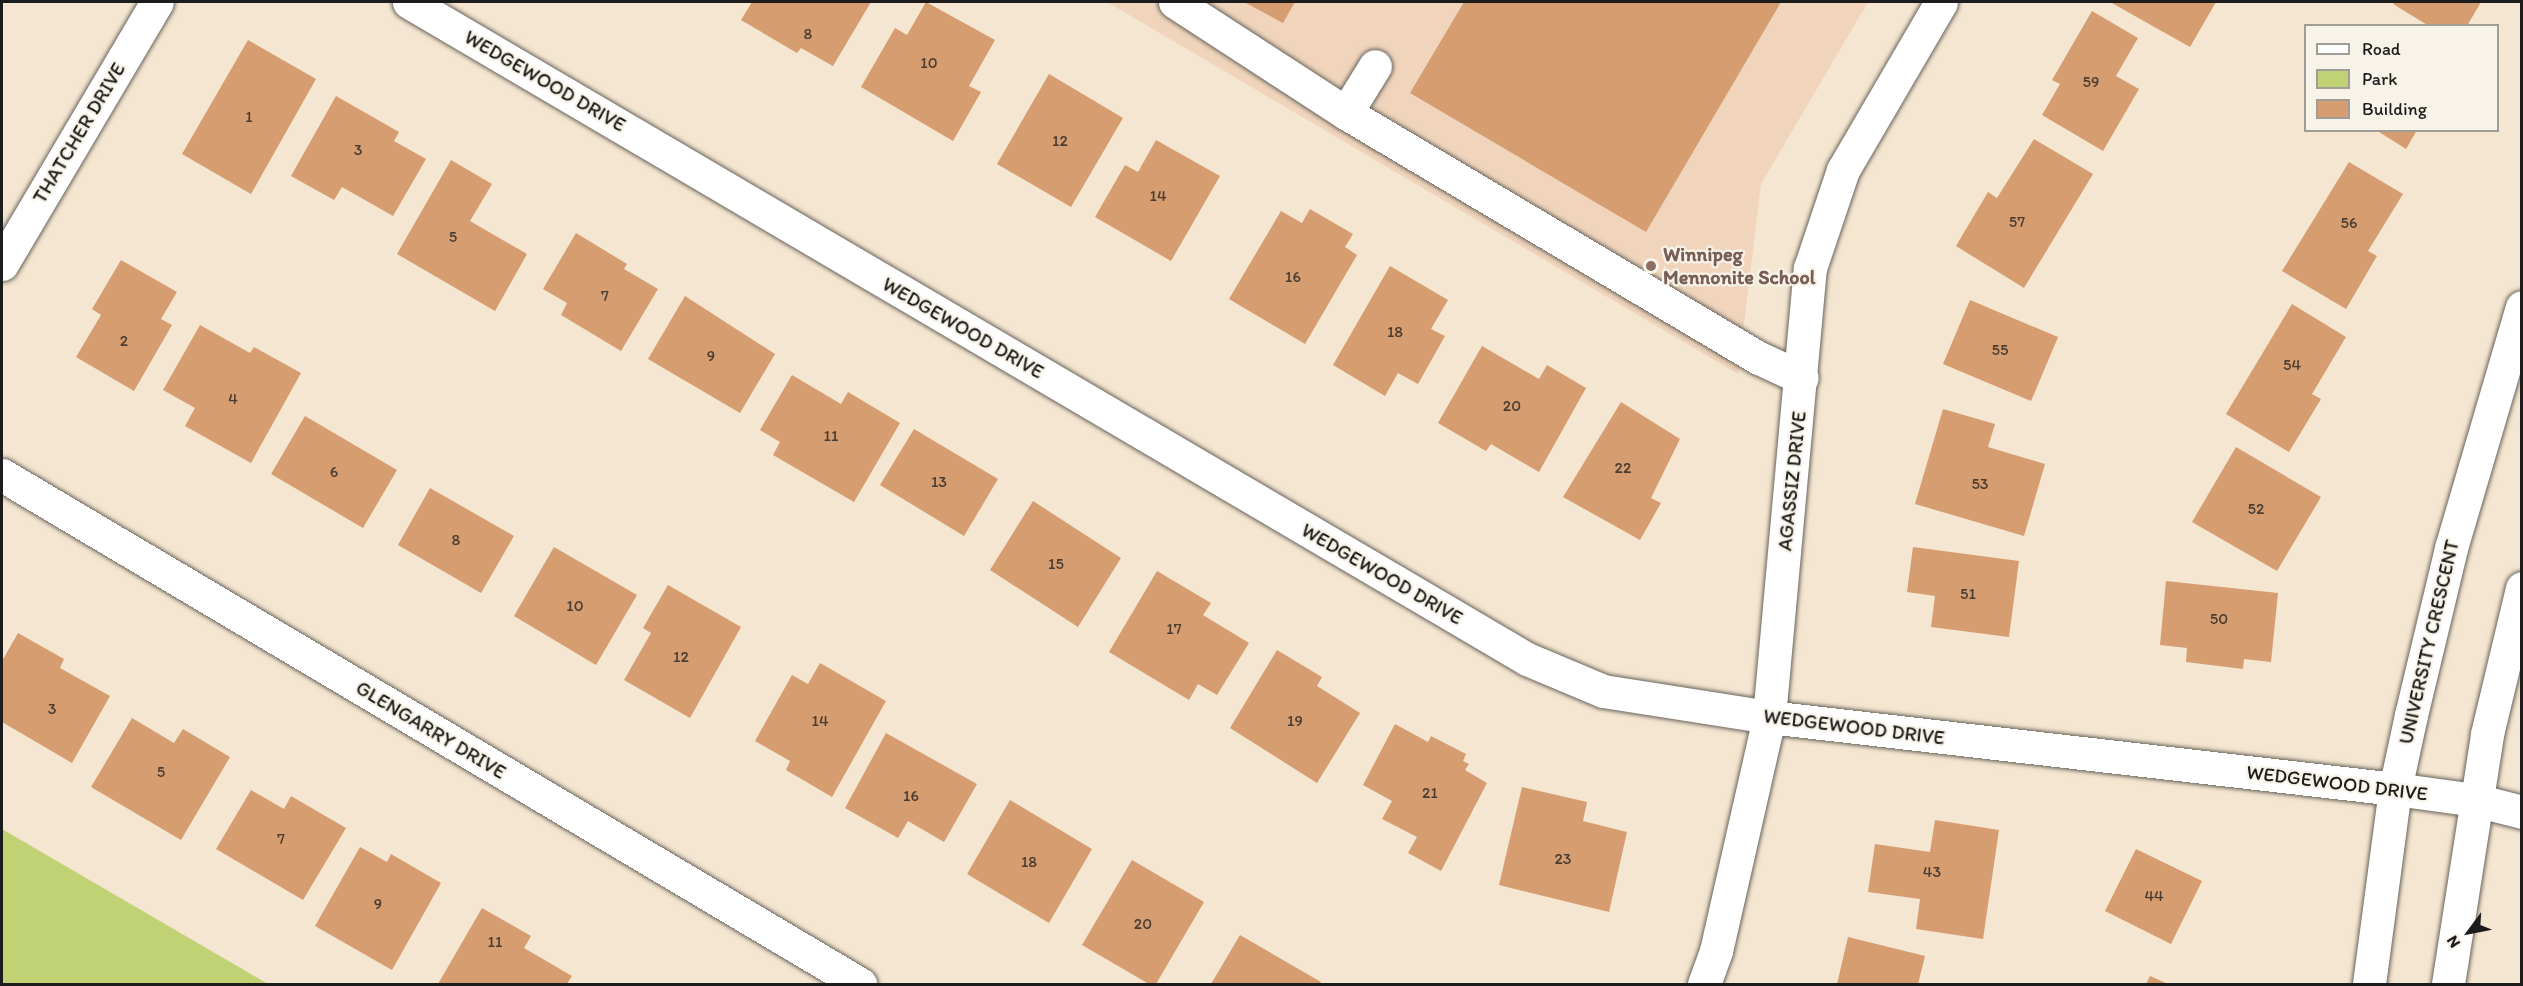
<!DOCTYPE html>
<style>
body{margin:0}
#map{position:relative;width:2523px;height:986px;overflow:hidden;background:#f5e6d1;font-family:Itim,sans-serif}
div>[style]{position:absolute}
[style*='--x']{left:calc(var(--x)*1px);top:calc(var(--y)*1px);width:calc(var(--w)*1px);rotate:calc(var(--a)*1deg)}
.built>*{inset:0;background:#f0d5bc}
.green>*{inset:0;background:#c1d275}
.building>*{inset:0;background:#d59d70}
.roads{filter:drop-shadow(0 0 2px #68635b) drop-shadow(0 0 2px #68635b)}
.minor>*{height:33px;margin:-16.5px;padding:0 16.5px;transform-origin:16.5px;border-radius:16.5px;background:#fff}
.major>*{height:33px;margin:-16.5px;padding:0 16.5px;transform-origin:16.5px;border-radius:16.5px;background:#fff}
.dots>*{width:16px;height:16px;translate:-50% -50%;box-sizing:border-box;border:3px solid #f7f3e8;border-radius:50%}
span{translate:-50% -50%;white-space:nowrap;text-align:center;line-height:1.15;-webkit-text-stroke:4.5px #f7f3e8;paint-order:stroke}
.number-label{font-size:16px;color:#4a3c31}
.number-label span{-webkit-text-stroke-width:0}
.street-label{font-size:20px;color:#1c1c1c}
.education-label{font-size:20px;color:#785e54;font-weight:700}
.left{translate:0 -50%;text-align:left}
.frame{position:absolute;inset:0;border:3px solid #1c1c1c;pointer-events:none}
.legend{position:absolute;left:2304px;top:24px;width:195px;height:108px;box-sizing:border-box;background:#f7f3e8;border:2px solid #9f9d96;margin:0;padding:8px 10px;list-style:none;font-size:18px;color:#1c1c1c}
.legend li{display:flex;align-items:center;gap:12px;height:30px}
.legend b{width:30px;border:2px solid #9f9d96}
.north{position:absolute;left:2439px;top:902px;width:60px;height:60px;-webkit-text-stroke:4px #f7f3e8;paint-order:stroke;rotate:238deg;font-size:16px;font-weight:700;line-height:24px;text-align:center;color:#1c1c1c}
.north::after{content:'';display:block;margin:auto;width:21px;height:27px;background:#1c1c1c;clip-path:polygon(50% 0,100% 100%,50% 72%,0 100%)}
</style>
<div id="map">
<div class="built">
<div style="clip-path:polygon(1107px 2px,1868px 2px,1761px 184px,1738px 374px)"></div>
</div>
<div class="green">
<div style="clip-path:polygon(2px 829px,268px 984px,2px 984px)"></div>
</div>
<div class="building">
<div style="clip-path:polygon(752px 2px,871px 2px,833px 66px,801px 48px,797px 53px,741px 20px)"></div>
<div style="clip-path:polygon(926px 2px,995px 40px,969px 86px,981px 92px,953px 141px,861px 87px,895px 28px,907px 35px)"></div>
<div style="clip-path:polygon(1244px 2px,1295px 2px,1283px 23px)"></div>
<div style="clip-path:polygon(1464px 2px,1781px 2px,1646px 232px,1410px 93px)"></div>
<div style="clip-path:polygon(2110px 2px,2216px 2px,2190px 47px)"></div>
<div style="clip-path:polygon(2395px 2px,2481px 2px,2467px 26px,2429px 26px,2393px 4px)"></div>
<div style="clip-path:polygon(2092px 11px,2138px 38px,2116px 76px,2139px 89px,2103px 151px,2042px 115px,2060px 84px,2052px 80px)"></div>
<div style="clip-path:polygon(248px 40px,316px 79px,251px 194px,182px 154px)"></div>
<div style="clip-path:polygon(1049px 74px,1123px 118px,1071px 207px,997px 164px)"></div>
<div style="clip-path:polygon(336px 96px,399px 132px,394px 141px,426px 159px,393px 216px,342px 187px,334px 200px,291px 176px)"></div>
<div style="clip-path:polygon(2376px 130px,2417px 130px,2406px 149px)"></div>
<div style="clip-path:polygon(2034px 139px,2093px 174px,2024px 288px,1956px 246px,1988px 192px,1997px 198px)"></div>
<div style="clip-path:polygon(1156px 140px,1220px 176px,1171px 261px,1095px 217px,1125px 165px,1138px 172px)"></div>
<div style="clip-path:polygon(451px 160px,492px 184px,470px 221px,527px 254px,495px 311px,397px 254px)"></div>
<div style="clip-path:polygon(2349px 162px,2403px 194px,2368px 251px,2377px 256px,2346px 309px,2282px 271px)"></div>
<div style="clip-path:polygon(1310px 209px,1353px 234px,1345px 247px,1357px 255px,1305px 344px,1229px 299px,1281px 211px,1302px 223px)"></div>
<div style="clip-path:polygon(576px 233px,627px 264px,624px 269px,658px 289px,621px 351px,561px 315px,567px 303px,543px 289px)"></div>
<div style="clip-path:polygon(121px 260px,177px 292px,161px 319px,172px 325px,134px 391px,76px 357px,101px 315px,92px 309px)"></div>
<div style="clip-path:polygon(1390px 266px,1448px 300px,1431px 329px,1445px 336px,1418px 384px,1398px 373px,1385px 396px,1333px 365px)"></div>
<div style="clip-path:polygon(685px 296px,775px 354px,740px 413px,648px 359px)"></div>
<div style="clip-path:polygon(1970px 300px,2058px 337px,2031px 401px,1943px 364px)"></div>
<div style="clip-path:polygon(2292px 304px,2346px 337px,2312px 394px,2321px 399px,2289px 452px,2226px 414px)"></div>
<div style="clip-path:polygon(200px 325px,250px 353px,254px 347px,301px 373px,251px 463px,185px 426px,195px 408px,163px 390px)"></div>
<div style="clip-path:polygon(1482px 346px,1539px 379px,1547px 365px,1586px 388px,1539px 472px,1491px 444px,1486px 451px,1438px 423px)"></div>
<div style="clip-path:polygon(792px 375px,841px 404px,848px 392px,900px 423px,854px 502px,773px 455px,780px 442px,760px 430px)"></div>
<div style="clip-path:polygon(1621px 402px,1680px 439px,1651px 498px,1661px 503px,1640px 540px,1563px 497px)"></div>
<div style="clip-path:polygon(1943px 409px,1995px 424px,1988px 447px,2045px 464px,2024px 536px,1915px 504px)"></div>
<div style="clip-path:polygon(305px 416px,397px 470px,363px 528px,271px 474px)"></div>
<div style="clip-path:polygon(914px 429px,998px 479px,964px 536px,880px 485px)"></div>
<div style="clip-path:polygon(2236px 447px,2321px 497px,2277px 571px,2192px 522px)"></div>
<div style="clip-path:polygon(430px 488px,514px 536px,481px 593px,398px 545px)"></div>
<div style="clip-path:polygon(1033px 501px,1121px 558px,1078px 627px,990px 570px)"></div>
<div style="clip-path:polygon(554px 547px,637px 595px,596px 665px,514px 616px)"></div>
<div style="clip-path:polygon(1913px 547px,2019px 561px,2009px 637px,1931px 627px,1935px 596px,1907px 592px)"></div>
<div style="clip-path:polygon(1157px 571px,1211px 603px,1203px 615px,1249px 643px,1217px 695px,1198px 684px,1189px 700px,1109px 652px)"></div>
<div style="clip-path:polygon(2166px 581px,2278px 593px,2271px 662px,2244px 659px,2243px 669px,2186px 662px,2187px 648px,2160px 645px)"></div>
<div style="clip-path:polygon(668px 585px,741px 627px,690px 718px,624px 680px,651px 633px,643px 628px)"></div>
<div style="clip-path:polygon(18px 633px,64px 659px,60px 668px,110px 696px,72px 763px,2px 722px,2px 661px)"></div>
<div style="clip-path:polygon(1277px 650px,1322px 677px,1317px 686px,1360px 713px,1317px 783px,1230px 728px)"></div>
<div style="clip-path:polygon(820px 663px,886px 701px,832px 797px,786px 770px,790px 761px,755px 741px,792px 675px,808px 684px)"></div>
<div style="clip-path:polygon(132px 718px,174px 743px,183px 729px,230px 757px,181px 840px,91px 787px)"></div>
<div style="clip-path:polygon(1395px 724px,1428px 742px,1431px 736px,1466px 754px,1463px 761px,1469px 764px,1465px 770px,1487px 783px,1441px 871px,1408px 853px,1417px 837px,1382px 819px,1392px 801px,1363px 785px)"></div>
<div style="clip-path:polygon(886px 733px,977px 784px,944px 842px,908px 821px,898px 838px,845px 808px)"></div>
<div style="clip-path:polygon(1522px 787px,1587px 802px,1583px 821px,1627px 832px,1609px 912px,1499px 885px)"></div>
<div style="clip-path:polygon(251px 790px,284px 809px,291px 796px,346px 828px,303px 900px,216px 849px)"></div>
<div style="clip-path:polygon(1010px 800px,1092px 849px,1049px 923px,967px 874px)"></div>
<div style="clip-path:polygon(1935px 820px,1999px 830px,1983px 939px,1916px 929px,1920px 899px,1868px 892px,1875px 844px,1930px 852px)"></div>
<div style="clip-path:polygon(360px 847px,387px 862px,391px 854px,441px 883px,392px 970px,315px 926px)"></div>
<div style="clip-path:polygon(2136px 849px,2202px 881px,2171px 944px,2105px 911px)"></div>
<div style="clip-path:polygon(1132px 860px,1204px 902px,1156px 984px,1149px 984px,1082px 945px)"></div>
<div style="clip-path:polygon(482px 908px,531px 936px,524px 948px,572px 976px,567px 984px,438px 984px)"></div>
<div style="clip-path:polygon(1240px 935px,1321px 982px,1320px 984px,1211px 984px)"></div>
<div style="clip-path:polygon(1848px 937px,1925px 956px,1918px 984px,1837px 984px)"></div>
<div style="clip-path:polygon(2150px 976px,2168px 984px,2146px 984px)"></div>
</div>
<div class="roads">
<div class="minor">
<div style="--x:409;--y:2;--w:1297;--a:30.44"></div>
<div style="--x:1527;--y:659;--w:82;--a:22.8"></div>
<div style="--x:1603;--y:691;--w:168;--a:8.9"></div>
<div style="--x:1769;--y:717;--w:630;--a:6.56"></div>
<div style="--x:2395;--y:789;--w:81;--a:7.8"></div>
<div style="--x:2475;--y:800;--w:49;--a:14.3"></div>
<div style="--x:1175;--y:2;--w:204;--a:33"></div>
<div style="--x:1346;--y:113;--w:480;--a:30.7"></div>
<div style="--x:1759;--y:358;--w:47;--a:24.9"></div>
<div style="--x:1346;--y:113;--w:55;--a:-58.3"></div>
<div style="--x:2;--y:264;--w:304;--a:-59.4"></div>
<div style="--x:2;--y:475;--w:998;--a:30.68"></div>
<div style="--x:1704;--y:984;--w:35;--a:-70"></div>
<div style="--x:1716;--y:951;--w:240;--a:-77.2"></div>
<div style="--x:1769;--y:717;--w:451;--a:-84.8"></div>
<div style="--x:1810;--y:268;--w:103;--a:-71.4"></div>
<div style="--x:1843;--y:170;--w:194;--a:-59.7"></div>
</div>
<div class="major">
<div style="--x:2369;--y:984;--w:197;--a:-82.4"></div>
<div style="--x:2395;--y:789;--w:76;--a:-77.8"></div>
<div style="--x:2411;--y:715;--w:172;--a:-76.5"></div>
<div style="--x:2451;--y:548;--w:251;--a:-73.6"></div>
<div style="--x:2448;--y:984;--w:253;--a:-81.1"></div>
<div style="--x:2487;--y:734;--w:150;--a:-76.5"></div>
</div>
</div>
<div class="dots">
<div style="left:1651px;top:266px;background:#8d6e63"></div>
</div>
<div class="number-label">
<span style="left:808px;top:34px">8</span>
<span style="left:929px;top:63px">10</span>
<span style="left:2091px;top:82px">59</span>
<span style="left:249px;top:117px">1</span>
<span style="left:1060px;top:141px">12</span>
<span style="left:358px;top:150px">3</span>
<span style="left:1158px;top:196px">14</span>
<span style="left:2017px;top:222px">57</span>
<span style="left:2349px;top:223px">56</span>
<span style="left:453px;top:237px">5</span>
<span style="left:1293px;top:277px">16</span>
<span style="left:605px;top:296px">7</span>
<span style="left:1395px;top:332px">18</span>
<span style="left:124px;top:341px">2</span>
<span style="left:2000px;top:350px">55</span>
<span style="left:711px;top:356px">9</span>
<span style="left:2292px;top:365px">54</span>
<span style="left:233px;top:399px">4</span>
<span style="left:1512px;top:406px">20</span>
<span style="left:831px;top:436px">11</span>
<span style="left:1623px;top:468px">22</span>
<span style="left:334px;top:472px">6</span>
<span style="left:939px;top:482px">13</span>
<span style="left:1980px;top:484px">53</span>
<span style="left:2256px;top:509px">52</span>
<span style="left:456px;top:540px">8</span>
<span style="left:1056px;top:564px">15</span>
<span style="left:1968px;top:594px">51</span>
<span style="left:575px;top:606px">10</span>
<span style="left:2219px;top:619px">50</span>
<span style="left:1174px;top:629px">17</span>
<span style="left:681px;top:657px">12</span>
<span style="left:52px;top:709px">3</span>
<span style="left:820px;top:721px">14</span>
<span style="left:1295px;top:721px">19</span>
<span style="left:161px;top:772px">5</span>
<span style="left:1430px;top:793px">21</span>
<span style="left:911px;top:796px">16</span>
<span style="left:281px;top:839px">7</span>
<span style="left:1563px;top:859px">23</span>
<span style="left:1029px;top:862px">18</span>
<span style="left:1932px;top:872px">43</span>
<span style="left:2154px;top:896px">44</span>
<span style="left:378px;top:904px">9</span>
<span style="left:1143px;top:924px">20</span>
<span style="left:495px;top:942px">11</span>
</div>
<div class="street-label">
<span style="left:545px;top:81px;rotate:30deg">WEDGEWOOD DRIVE</span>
<span style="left:79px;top:133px;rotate:-59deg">THATCHER DRIVE</span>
<span style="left:963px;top:328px;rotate:30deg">WEDGEWOOD DRIVE</span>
<span style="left:1792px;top:481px;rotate:-84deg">AGASSIZ DRIVE</span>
<span style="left:1382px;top:574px;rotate:30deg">WEDGEWOOD DRIVE</span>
<span style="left:2429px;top:642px;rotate:-77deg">UNIVERSITY CRESCENT</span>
<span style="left:1854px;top:727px;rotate:7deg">WEDGEWOOD DRIVE</span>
<span style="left:431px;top:730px;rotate:31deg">GLENGARRY DRIVE</span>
<span style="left:2337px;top:783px;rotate:7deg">WEDGEWOOD DRIVE</span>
</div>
<div class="education-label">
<span class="left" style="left:1663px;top:266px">Winnipeg<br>Mennonite School</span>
</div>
<div class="frame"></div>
<ul class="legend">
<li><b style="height:8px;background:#fff"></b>Road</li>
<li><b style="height:16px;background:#c1d275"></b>Park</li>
<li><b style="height:16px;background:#d59d70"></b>Building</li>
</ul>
<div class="north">N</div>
</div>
